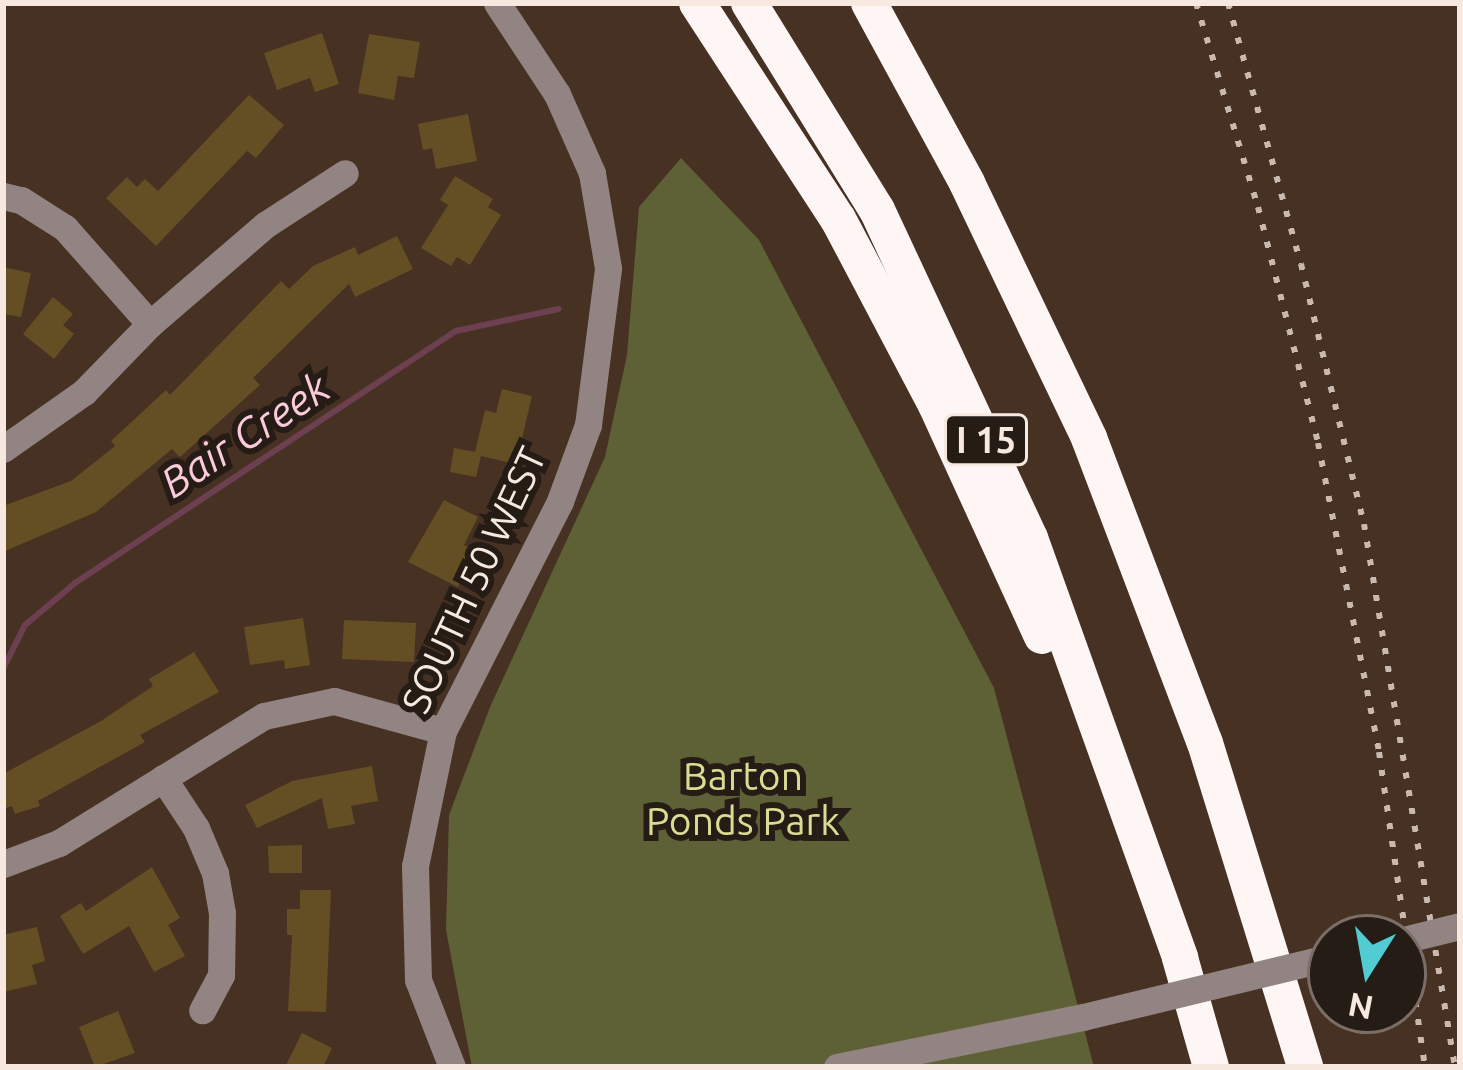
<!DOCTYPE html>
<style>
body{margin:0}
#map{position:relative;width:1463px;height:1070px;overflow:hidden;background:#473123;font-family:Ubuntu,sans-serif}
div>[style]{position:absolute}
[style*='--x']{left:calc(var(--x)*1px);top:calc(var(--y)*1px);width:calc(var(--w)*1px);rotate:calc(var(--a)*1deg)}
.green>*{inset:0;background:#5e6135}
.stream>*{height:6px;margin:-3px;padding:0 3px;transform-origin:3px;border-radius:3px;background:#6c4051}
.building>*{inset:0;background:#644e23}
.minor>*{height:27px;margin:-13.5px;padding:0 13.5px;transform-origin:13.5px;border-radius:13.5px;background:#928482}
.highway>*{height:36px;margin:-18px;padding:0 18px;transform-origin:18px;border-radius:18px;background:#fdf6f5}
.rail>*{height:6px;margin-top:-3px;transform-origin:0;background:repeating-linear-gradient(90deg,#c9b9af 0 6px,transparent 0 18px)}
.minor-bridge>*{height:27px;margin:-13.5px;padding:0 13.5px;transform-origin:13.5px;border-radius:13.5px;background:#928482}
span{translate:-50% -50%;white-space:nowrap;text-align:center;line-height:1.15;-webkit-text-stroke:12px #261c16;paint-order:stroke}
.shield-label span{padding:3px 9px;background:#261c16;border:3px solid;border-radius:9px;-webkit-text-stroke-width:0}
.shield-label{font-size:36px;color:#f7e9e0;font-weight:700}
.street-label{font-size:39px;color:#f7e9e0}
.park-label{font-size:39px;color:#d7dd93}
.water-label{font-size:42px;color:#fbcbdc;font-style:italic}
.frame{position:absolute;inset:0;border:6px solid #f7e9e0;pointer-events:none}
.north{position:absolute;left:1307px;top:914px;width:120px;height:120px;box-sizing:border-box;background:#261c16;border:3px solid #7a6e67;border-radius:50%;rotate:191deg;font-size:33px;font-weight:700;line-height:48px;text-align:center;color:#f7e9e0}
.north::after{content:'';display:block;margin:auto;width:42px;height:54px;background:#51ccd2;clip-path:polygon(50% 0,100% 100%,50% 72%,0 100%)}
</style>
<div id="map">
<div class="green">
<div style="clip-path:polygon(681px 158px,759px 240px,994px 688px,1094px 1067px,472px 1067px,446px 930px,449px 815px,490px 707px,605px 457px,627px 355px,639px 207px)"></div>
</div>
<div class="stream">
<div style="--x:3;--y:669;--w:49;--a:-63.4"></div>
<div style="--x:25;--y:625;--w:65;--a:-40"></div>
<div style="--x:75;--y:583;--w:457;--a:-33.5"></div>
<div style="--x:456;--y:331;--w:105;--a:-12.1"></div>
</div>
<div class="building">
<div style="clip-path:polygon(322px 33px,339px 84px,315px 92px,310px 78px,277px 90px,264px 53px)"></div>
<div style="clip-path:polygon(369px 34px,420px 42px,414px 78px,398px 76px,394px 100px,358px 93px)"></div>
<div style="clip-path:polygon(249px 95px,284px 125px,256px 158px,247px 151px,156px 246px,106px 198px,127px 177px,137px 187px,145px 179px,158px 191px)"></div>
<div style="clip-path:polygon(468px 114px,477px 161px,436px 169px,432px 148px,423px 150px,418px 124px)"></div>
<div style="clip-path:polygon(455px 176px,493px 199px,488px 207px,501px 215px,470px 265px,457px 257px,451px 266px,421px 248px,448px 205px,440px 200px)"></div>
<div style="clip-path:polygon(397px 236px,413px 269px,355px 297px,349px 284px,253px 378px,260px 385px,180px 457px,172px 449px,96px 512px,3px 552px,3px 506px,71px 481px,115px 446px,111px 441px,166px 390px,170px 395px,281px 281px,289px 289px,313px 266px,355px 247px,358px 255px)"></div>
<div style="clip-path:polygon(3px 267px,31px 273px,21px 317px,3px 314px)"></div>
<div style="clip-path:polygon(53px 297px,73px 314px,63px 325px,74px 334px,54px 359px,23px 334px)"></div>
<div style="clip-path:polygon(502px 389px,532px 396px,516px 464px,481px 456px,476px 477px,450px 472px,454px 448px,475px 452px,485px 410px,496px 413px)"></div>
<div style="clip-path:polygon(444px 500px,478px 517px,464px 545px,476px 550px,458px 587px,408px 562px)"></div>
<div style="clip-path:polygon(303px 618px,310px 665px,285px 669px,284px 660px,250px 665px,244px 627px)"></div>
<div style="clip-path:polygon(344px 620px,416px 623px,414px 662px,342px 659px)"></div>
<div style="clip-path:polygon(194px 652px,219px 692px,140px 735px,145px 742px,38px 801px,40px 806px,15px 814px,12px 806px,3px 809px,3px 774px,101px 721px,153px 686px,149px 679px)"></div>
<div style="clip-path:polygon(372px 766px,378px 801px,351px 806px,355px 824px,328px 829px,322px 798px,257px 828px,245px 805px,292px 781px)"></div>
<div style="clip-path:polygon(302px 845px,302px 873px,269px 873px,268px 846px)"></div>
<div style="clip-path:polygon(152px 867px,180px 918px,168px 925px,185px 956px,154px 972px,129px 926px,83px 954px,60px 916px,81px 903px,86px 911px)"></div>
<div style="clip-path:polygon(300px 890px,331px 890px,326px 1012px,288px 1011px,292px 935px,287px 935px,287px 909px,300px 909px)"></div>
<div style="clip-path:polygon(37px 927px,45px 961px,32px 965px,37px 984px,3px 992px,3px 935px)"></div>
<div style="clip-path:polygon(118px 1011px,135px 1053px,95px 1067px,79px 1027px)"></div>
<div style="clip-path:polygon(302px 1033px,332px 1048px,323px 1067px,285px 1067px)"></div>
</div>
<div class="minor">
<div style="--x:3;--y:196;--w:18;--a:13"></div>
<div style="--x:21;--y:200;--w:52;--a:32.5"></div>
<div style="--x:65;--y:228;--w:128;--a:48.5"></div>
<div style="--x:3;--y:449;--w:99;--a:-35.1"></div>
<div style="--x:84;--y:392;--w:95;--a:-45.9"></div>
<div style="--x:150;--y:324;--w:152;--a:-40.7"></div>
<div style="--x:265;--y:225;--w:95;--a:-33"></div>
<div style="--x:163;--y:778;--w:60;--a:56.6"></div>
<div style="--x:196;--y:828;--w:49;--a:67.1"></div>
<div style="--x:215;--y:873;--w:41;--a:80.1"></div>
<div style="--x:222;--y:913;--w:62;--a:90.9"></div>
<div style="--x:221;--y:975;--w:40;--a:118"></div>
<div style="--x:3;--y:864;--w:60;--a:-20.6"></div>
<div style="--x:59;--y:843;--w:241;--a:-31.8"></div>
<div style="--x:264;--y:716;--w:72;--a:-12.1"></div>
<div style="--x:334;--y:701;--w:113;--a:15.4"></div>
<div style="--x:452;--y:1067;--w:93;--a:-111.3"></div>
<div style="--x:418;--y:980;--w:114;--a:-91.5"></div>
<div style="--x:415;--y:866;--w:138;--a:-78.3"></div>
<div style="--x:443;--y:731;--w:258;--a:-63"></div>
<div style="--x:560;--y:501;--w:81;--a:-69.8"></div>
<div style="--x:588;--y:425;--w:158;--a:-82.7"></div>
<div style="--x:608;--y:268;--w:96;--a:-99.6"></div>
<div style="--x:592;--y:173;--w:86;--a:-113.9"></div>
<div style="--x:557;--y:94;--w:109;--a:-123.4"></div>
<div style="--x:837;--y:1067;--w:251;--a:-11.5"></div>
</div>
<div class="highway">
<div style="--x:697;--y:3;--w:258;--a:56.9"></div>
<div style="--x:838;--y:219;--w:210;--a:62.2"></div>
<div style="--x:936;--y:405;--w:254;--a:65.4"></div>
<div style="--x:749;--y:3;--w:243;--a:58.3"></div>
<div style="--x:877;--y:210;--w:362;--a:65"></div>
<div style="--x:1030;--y:538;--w:446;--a:70.3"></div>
<div style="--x:1180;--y:958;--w:113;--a:74.1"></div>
<div style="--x:869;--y:3;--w:205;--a:61.4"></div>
<div style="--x:967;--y:183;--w:283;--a:64.4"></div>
<div style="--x:1089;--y:438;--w:326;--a:69.2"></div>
<div style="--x:1205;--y:743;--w:339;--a:72.8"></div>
</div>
<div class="rail">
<div style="--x:1196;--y:3;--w:213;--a:73.1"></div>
<div style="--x:1258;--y:207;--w:244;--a:75.7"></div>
<div style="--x:1318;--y:443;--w:315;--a:78.8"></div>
<div style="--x:1379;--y:752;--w:318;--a:81.7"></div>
<div style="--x:1228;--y:3;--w:271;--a:74.4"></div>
<div style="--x:1301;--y:264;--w:268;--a:76.4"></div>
<div style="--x:1364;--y:524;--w:551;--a:80.49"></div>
</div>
<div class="minor-bridge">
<div style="--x:1403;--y:940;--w:59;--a:-13.8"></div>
<div style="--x:1083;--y:1017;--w:255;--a:-13.6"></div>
</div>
<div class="shield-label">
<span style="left:986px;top:440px">I 15</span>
</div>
<div class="street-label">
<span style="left:474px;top:580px;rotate:-65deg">SOUTH 50 WEST</span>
</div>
<div class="park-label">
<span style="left:743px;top:799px">Barton<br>Ponds Park</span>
</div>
<div class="water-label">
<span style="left:245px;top:435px;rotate:-33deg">Bair Creek</span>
</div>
<div class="frame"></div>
<div class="north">N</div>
</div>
